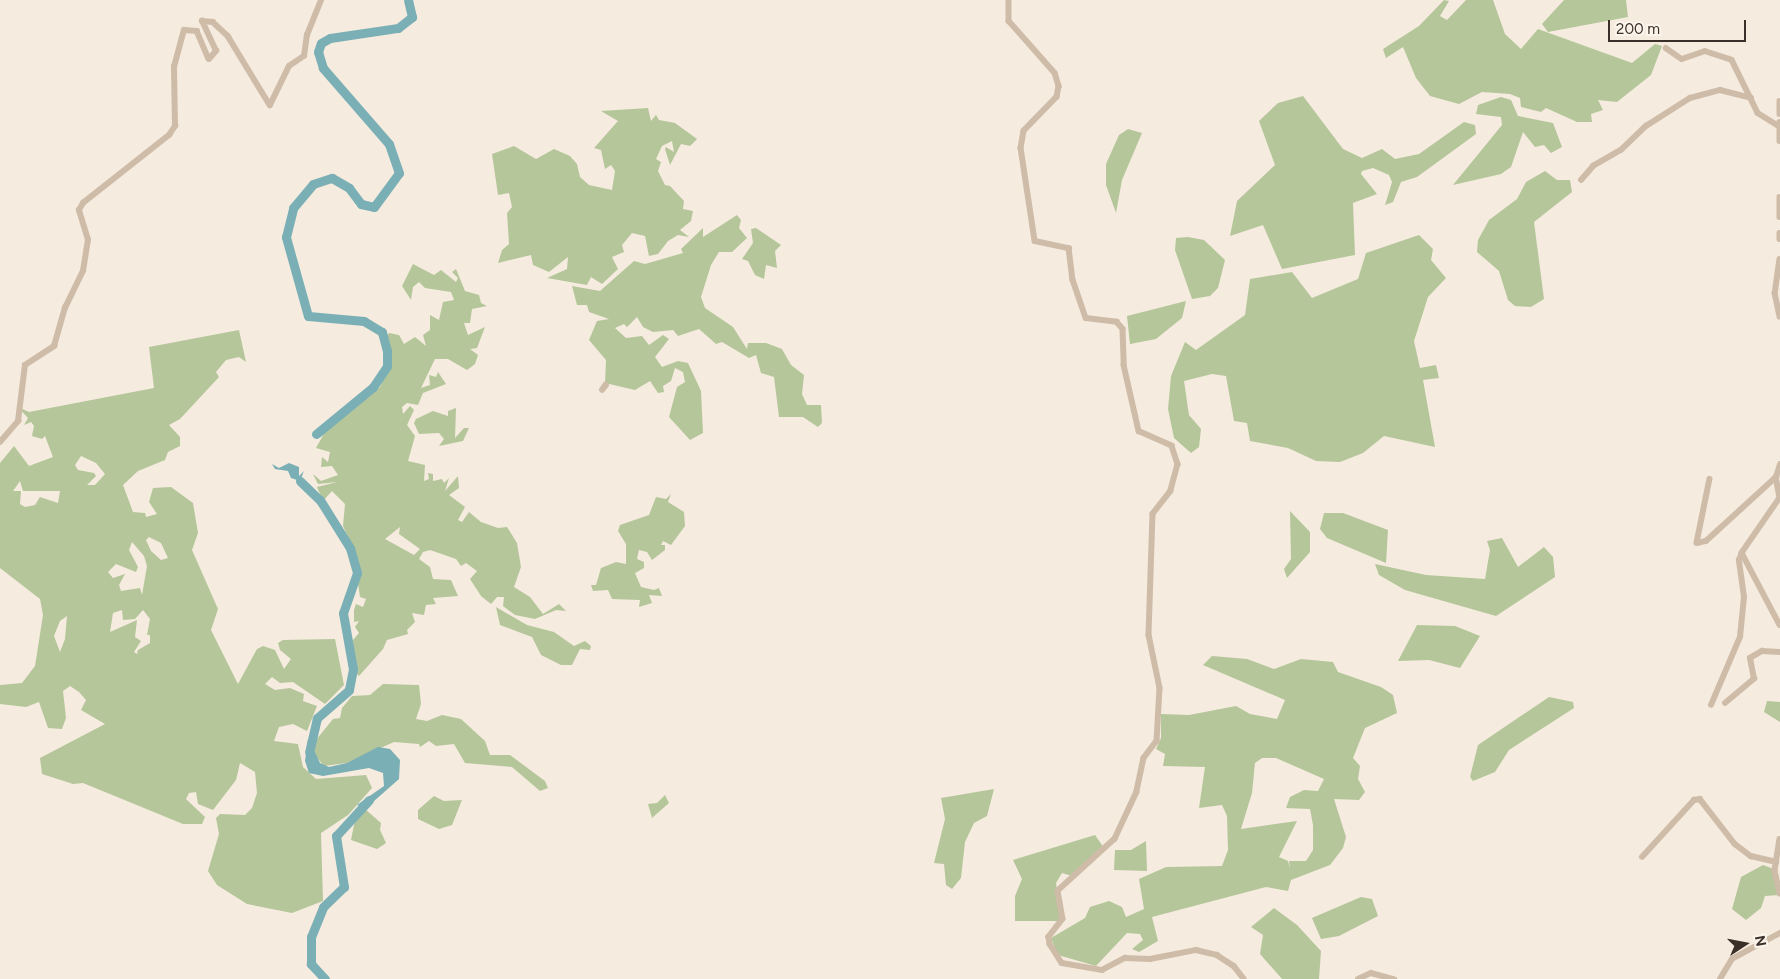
<!DOCTYPE html>
<style>
body{margin:0}
#map{position:relative;width:1780px;height:979px;overflow:hidden;background:#f5ebde;font-family:Figtree,sans-serif}
div>[style]{position:absolute}
[style*='--x']{left:calc(var(--x)*1px);top:calc(var(--y)*1px);width:calc(var(--w)*1px);rotate:calc(var(--a)*1deg)}
.green>*{inset:0;background:#b5c69b}
.water>*{inset:0;background:#79afb5}
.river>*{height:9px;margin:-4.5px;padding:0 4.5px;transform-origin:4.5px;border-radius:4.5px;background:#79afb5}
.minor>*{height:5.5px;margin:-2.75px;padding:0 2.75px;transform-origin:2.75px;border-radius:2.75px;background:#cfbca8}
span{translate:-50% -50%;white-space:nowrap;text-align:center;line-height:1.15;-webkit-text-stroke:4.5px #fcf5eb;paint-order:stroke}
.north{position:absolute;left:1720px;top:919px;width:50px;height:50px;-webkit-text-stroke:4px #fcf5eb;paint-order:stroke;rotate:79deg;font-size:14px;font-weight:700;line-height:20px;text-align:center;color:#3b2f29}
.north::after{content:'';display:block;margin:auto;width:18px;height:22px;background:#3b2f29;clip-path:polygon(50% 0,100% 100%,50% 72%,0 100%)}
.scale{position:absolute;left:1608px;top:20px;width:138px;height:22px;box-sizing:border-box;border:2px solid #3b2f29;border-top:0;padding-left:6px;font-size:15px;line-height:18px;white-space:nowrap;color:#3b2f29;-webkit-text-stroke:4px #fcf5eb;paint-order:stroke}
</style>
<div id="map">
<div class="green">
<div style="clip-path:polygon(1444px 0,1449px 1px,1440px 16px,1447px 20px,1466px 0,1493px 0,1505px 34px,1521px 49px,1538px 29px,1632px 63px,1655px 44px,1662px 46px,1651px 75px,1617px 102px,1598px 100px,1603px 110px,1591px 114px,1592px 122px,1577px 122px,1546px 108px,1541px 112px,1521px 107px,1520px 98px,1510px 94px,1482px 92px,1459px 104px,1430px 96px,1416px 78px,1403px 47px,1386px 58px,1383px 49px,1419px 26px)"></div>
<div style="clip-path:polygon(1564px 0,1626px 0,1628px 17px,1548px 32px,1542px 24px)"></div>
<div style="clip-path:polygon(1303px 96px,1343px 149px,1362px 158px,1382px 149px,1395px 159px,1419px 154px,1464px 122px,1475px 125px,1476px 134px,1417px 177px,1401px 182px,1393px 202px,1385px 205px,1392px 182px,1389px 175px,1373px 168px,1362px 171px,1361px 174px,1377px 194px,1353px 203px,1355px 255px,1282px 269px,1263px 225px,1230px 236px,1237px 201px,1275px 165px,1259px 121px,1278px 103px)"></div>
<div style="clip-path:polygon(1501px 97px,1511px 100px,1518px 116px,1553px 123px,1562px 147px,1551px 153px,1544px 145px,1535px 147px,1523px 132px,1511px 167px,1501px 174px,1453px 185px,1502px 125px,1501px 117px,1476px 114px,1478px 105px)"></div>
<div style="clip-path:polygon(648px 108px,651px 121px,656px 115px,659px 120px,675px 123px,697px 139px,690px 146px,681px 144px,670px 165px,665px 149px,666px 147px,674px 152px,672px 141px,662px 146px,656px 159px,661px 162px,658px 171px,665px 185px,670px 186px,684px 201px,683px 209px,693px 211px,691px 221px,680px 230px,689px 237px,678px 235px,668px 241px,658px 254px,649px 256px,645px 236px,632px 233px,622px 245px,624px 252px,612px 257px,618px 269px,602px 284px,591px 277px,587px 285px,547px 278px,567px 269px,568px 257px,549px 272px,533px 265px,531px 255px,498px 263px,502px 250px,509px 244px,507px 213px,512px 207px,509px 193px,498px 195px,492px 154px,514px 146px,536px 159px,554px 149px,570px 156px,577px 164px,580px 177px,589px 185px,612px 190px,615px 171px,611px 165px,605px 169px,601px 150px,594px 148px,618px 121px,601px 111px)"></div>
<div style="clip-path:polygon(1128px 129px,1142px 133px,1122px 180px,1116px 213px,1106px 185px,1106px 164px,1119px 135px)"></div>
<div style="clip-path:polygon(1545px 171px,1557px 180px,1570px 180px,1572px 192px,1534px 222px,1544px 299px,1531px 307px,1515px 306px,1508px 300px,1499px 271px,1477px 252px,1478px 240px,1489px 220px,1517px 199px,1526px 182px)"></div>
<div style="clip-path:polygon(737px 215px,741px 220px,739px 228px,747px 238px,732px 252px,719px 252px,711px 265px,701px 297px,705px 308px,733px 327px,747px 349px,748px 343px,766px 343px,782px 349px,791px 365px,804px 375px,802px 394px,807px 405px,821px 405px,822px 423px,818px 427px,803px 417px,779px 417px,774px 377px,761px 373px,756px 355px,749px 358px,722px 342px,716px 344px,699px 329px,678px 336px,673px 330px,653px 332px,643px 327px,637px 317px,627px 327px,624px 324px,615px 328px,626px 338px,642px 336px,649px 345px,663px 335px,669px 339px,655px 357px,662px 367px,678px 361px,688px 363px,701px 391px,703px 433px,690px 440px,669px 417px,677px 387px,685px 382px,683px 372px,675px 368px,671px 381px,663px 386px,664px 392px,658px 393px,650px 381px,635px 390px,605px 383px,606px 360px,589px 340px,597px 321px,609px 319px,589px 312px,587px 305px,577px 305px,572px 286px,600px 291px,634px 261px,645px 264px,683px 253px,681px 249px,703px 228px,703px 237px)"></div>
<div style="clip-path:polygon(756px 228px,781px 245px,775px 251px,777px 268px,766px 265px,764px 279px,755px 275px,748px 261px,742px 259px,753px 243px,751px 229px)"></div>
<div style="clip-path:polygon(1419px 235px,1433px 249px,1431px 260px,1446px 278px,1428px 297px,1414px 341px,1420px 368px,1436px 365px,1439px 378px,1423px 380px,1435px 447px,1384px 436px,1363px 453px,1340px 462px,1316px 461px,1288px 448px,1250px 441px,1247px 423px,1234px 421px,1226px 376px,1212px 374px,1184px 381px,1189px 415px,1201px 429px,1199px 447px,1191px 453px,1174px 438px,1168px 409px,1171px 376px,1185px 342px,1196px 350px,1245px 315px,1250px 279px,1292px 272px,1312px 298px,1358px 279px,1366px 253px)"></div>
<div style="clip-path:polygon(1188px 237px,1204px 240px,1225px 260px,1218px 288px,1210px 296px,1192px 299px,1175px 250px,1176px 238px)"></div>
<div style="clip-path:polygon(evenodd,413px 264px,434px 275px,441px 270px,456px 282px,458px 278px,452px 272px,456px 269px,465px 291px,479px 295px,481px 303px,487px 306px,472px 309px,470px 323px,464px 323px,468px 335px,485px 327px,477px 348px,470px 349px,478px 355px,475px 364px,467px 370px,448px 359px,435px 359px,421px 388px,430px 385px,429px 375px,436px 377px,438px 372px,446px 384px,423px 393px,418px 405px,407px 403px,402px 407px,403px 414px,410px 406px,414px 410px,407px 425px,415px 436px,408px 461px,425px 465px,424px 481px,429px 479px,428px 473px,433px 474px,433px 481px,442px 479px,444px 483px,449px 478px,445px 491px,458px 476px,459px 488px,449px 495px,465px 507px,458px 520px,462px 522px,469px 512px,481px 522px,498px 528px,507px 527px,517px 543px,521px 567px,514px 587px,530px 597px,543px 614px,559px 604px,566px 611px,556px 610px,535px 619px,515px 615px,503px 606px,504px 597px,497px 597px,491px 604px,481px 596px,470px 579px,477px 571px,466px 563px,461px 566px,456px 559px,430px 550px,423px 552px,419px 559px,430px 567px,433px 579px,451px 580px,458px 596px,433px 598px,436px 604px,426px 605px,424px 615px,412px 613px,415px 622px,407px 630px,408px 634px,387px 640px,383px 649px,359px 676px,355px 672px,353px 640px,359px 633px,355px 627px,359px 621px,354px 622px,354px 610px,356px 604px,363px 607px,366px 599px,360px 597px,353px 548px,343px 526px,345px 504px,332px 491px,323px 501px,317px 487px,337px 482px,318px 484px,313px 474px,321px 481px,338px 475px,332px 466px,321px 467px,322px 457px,328px 462px,330px 452px,316px 448px,326px 430px,380px 387px,386px 373px,387px 347px,382px 342px,389px 333px,399px 335px,404px 344px,415px 337px,426px 346px,423px 335px,430px 330px,430px 315px,439px 320px,443px 302px,454px 300px,451px 292px,425px 288px,419px 282px,413px 287px,411px 300px,402px 286px,413px 264px,400px 527px,399px 534px,420px 549px,414px 555px,385px 539px,400px 527px)"></div>
<div style="clip-path:polygon(1186px 301px,1182px 318px,1156px 339px,1130px 344px,1127px 316px)"></div>
<div style="clip-path:polygon(evenodd,239px 330px,246px 362px,239px 357px,226px 360px,216px 372px,219px 377px,180px 419px,169px 425px,180px 437px,180px 446px,168px 452px,165px 460px,138px 471px,123px 485px,133px 512px,145px 513px,146px 517px,157px 514px,149px 502px,153px 488px,171px 487px,193px 503px,198px 533px,192px 550px,218px 609px,211px 630px,238px 684px,257px 649px,263px 646px,275px 650px,284px 669px,291px 659px,280px 650px,278px 643px,283px 640px,335px 639px,344px 685px,325px 704px,293px 682px,280px 683px,272px 677px,265px 684px,275px 690px,290px 688px,304px 694px,303px 701px,317px 706px,307px 731px,293px 724px,279px 727px,274px 741px,298px 744px,303px 767px,316px 779px,366px 775px,372px 788px,348px 815px,321px 833px,323px 901px,292px 913px,247px 904px,217px 885px,208px 871px,219px 834px,216px 818px,220px 814px,245px 815px,252px 808px,257px 793px,255px 772px,240px 763px,236px 780px,213px 810px,198px 804px,196px 792px,189px 793px,186px 799px,205px 817px,202px 824px,183px 824px,83px 783px,73px 784px,42px 774px,40px 758px,105px 724px,81px 710px,86px 700px,79px 692px,70px 686px,63px 691px,66px 718px,62px 729px,48px 728px,39px 702px,26px 707px,0 704px,0 685px,22px 683px,35px 666px,43px 615px,40px 599px,0 568px,0 463px,14px 446px,29px 466px,53px 457px,45px 436px,42px 439px,32px 436px,34px 426px,31px 422px,24px 425px,28px 418px,18px 407px,29px 412px,154px 388px,149px 347px,239px 330px,81px 456px,96px 463px,105px 474px,95px 485px,87px 485px,96px 476px,94px 473px,78px 470px,75px 465px,81px 456px,239px 330px,20px 481px,23px 491px,60px 491px,58px 503px,40px 497px,35px 505px,25px 507px,20px 504px,21px 491px,13px 491px,20px 481px,239px 330px,149px 537px,161px 543px,168px 558px,161px 560px,151px 551px,146px 540px,149px 537px,239px 330px,132px 542px,144px 556px,147px 566px,142px 595px,140px 588px,121px 591px,119px 585px,125px 574px,113px 578px,108px 572px,116px 564px,136px 572px,138px 567px,129px 550px,132px 542px,239px 330px,122px 610px,123px 620px,135px 619px,143px 610px,150px 619px,147px 635px,150px 635px,150px 643px,138px 650px,137px 654px,134px 652px,141px 641px,135px 637px,137px 620px,110px 632px,113px 613px,122px 610px,239px 330px,67px 616px,65px 639px,60px 652px,54px 636px,60px 621px,67px 616px)"></div>
<div style="clip-path:polygon(456px 408px,455px 438px,464px 428px,469px 428px,463px 441px,439px 446px,444px 439px,439px 433px,419px 434px,414px 423px,416px 419px,433px 411px,448px 416px,448px 411px)"></div>
<div style="clip-path:polygon(671px 494px,668px 502px,684px 512px,685px 526px,671px 545px,663px 541px,661px 545px,665px 545px,665px 550px,652px 560px,647px 552px,639px 550px,637px 559px,644px 562px,644px 568px,635px 573px,641px 587px,654px 590px,659px 588px,662px 596px,649px 595px,652px 603px,639px 607px,640px 600px,612px 599px,608px 590px,593px 591px,591px 585px,596px 585px,601px 568px,616px 562px,626px 564px,626px 544px,618px 531px,620px 525px,649px 515px,656px 497px,666px 499px)"></div>
<div style="clip-path:polygon(1290px 511px,1310px 532px,1310px 552px,1287px 578px,1284px 569px,1291px 559px)"></div>
<div style="clip-path:polygon(1324px 513px,1343px 513px,1388px 530px,1386px 563px,1327px 538px,1320px 529px)"></div>
<div style="clip-path:polygon(1502px 538px,1518px 567px,1544px 547px,1553px 557px,1555px 577px,1496px 616px,1405px 590px,1379px 575px,1375px 564px,1426px 575px,1485px 579px,1490px 550px,1487px 541px)"></div>
<div style="clip-path:polygon(496px 607px,527px 625px,554px 632px,574px 646px,585px 641px,591px 646px,590px 650px,580px 649px,572px 665px,561px 665px,541px 655px,532px 637px,500px 625px)"></div>
<div style="clip-path:polygon(1417px 625px,1455px 626px,1480px 636px,1460px 668px,1429px 660px,1398px 661px)"></div>
<div style="clip-path:polygon(evenodd,1212px 656px,1247px 659px,1274px 669px,1301px 659px,1333px 662px,1338px 672px,1381px 687px,1393px 695px,1397px 713px,1365px 728px,1353px 758px,1360px 766px,1358px 779px,1365px 792px,1359px 800px,1334px 799px,1346px 837px,1343px 848px,1330px 865px,1291px 880px,1288px 891px,1266px 887px,1152px 917px,1158px 941px,1139px 952px,1132px 949px,1143px 940px,1140px 934px,1127px 933px,1096px 966px,1058px 955px,1051px 938px,1085px 918px,1090px 907px,1109px 901px,1122px 907px,1126px 917px,1144px 909px,1139px 879px,1166px 867px,1222px 866px,1228px 850px,1227px 816px,1222px 805px,1199px 808px,1205px 767px,1163px 766px,1165px 754px,1156px 749px,1161px 738px,1161px 714px,1189px 715px,1236px 706px,1250px 714px,1277px 719px,1285px 700px,1203px 665px,1212px 656px,1262px 758px,1276px 758px,1324px 779px,1318px 791px,1304px 790px,1290px 797px,1286px 808px,1310px 809px,1313px 825px,1313px 850px,1306px 861px,1289px 861px,1290px 868px,1288px 861px,1279px 857px,1297px 821px,1241px 829px,1252px 793px,1255px 763px,1262px 758px)"></div>
<div style="clip-path:polygon(383px 684px,419px 685px,421px 704px,416px 719px,427px 721px,442px 715px,461px 719px,485px 741px,490px 755px,510px 755px,545px 781px,548px 788px,540px 791px,512px 767px,465px 763px,454px 744px,436px 746px,429px 741px,420px 747px,419px 744px,394px 742px,347px 763px,324px 766px,314px 754px,316px 740px,333px 719px,340px 718px,342px 708px,352px 696px,370px 695px)"></div>
<div style="clip-path:polygon(1549px 697px,1573px 702px,1574px 708px,1509px 750px,1495px 772px,1473px 781px,1470px 777px,1478px 745px)"></div>
<div style="clip-path:polygon(1767px 701px,1780px 702px,1780px 722px,1764px 712px)"></div>
<div style="clip-path:polygon(994px 789px,987px 816px,974px 823px,965px 842px,961px 878px,952px 889px,946px 885px,944px 864px,934px 863px,945px 819px,941px 798px)"></div>
<div style="clip-path:polygon(665px 795px,669px 803px,652px 818px,648px 804px,657px 803px)"></div>
<div style="clip-path:polygon(434px 796px,444px 801px,462px 800px,452px 825px,439px 829px,418px 819px,418px 810px)"></div>
<div style="clip-path:polygon(365px 809px,381px 823px,380px 830px,386px 843px,377px 849px,351px 840px,355px 820px)"></div>
<div style="clip-path:polygon(1095px 835px,1104px 848px,1072px 876px,1062px 873px,1056px 883px,1061px 921px,1015px 921px,1015px 896px,1022px 879px,1013px 860px)"></div>
<div style="clip-path:polygon(1146px 841px,1147px 871px,1114px 870px,1115px 850px,1131px 850px)"></div>
<div style="clip-path:polygon(1763px 865px,1774px 869px,1779px 895px,1765px 896px,1761px 908px,1746px 920px,1732px 909px,1741px 877px)"></div>
<div style="clip-path:polygon(1361px 897px,1372px 899px,1378px 916px,1339px 936px,1321px 939px,1312px 918px)"></div>
<div style="clip-path:polygon(1274px 908px,1297px 925px,1321px 951px,1319px 979px,1282px 979px,1260px 954px,1263px 935px,1251px 927px)"></div>
</div>
<div class="water">
<div style="clip-path:polygon(289px 463px,299px 467px,299px 476px,304px 471px,300px 481px,291px 478px,288px 471px,275px 469px,272px 464px,279px 468px)"></div>
<div style="clip-path:polygon(308px 739px,315px 742px,313px 748px,320px 763px,329px 767px,347px 763px,378px 747px,390px 749px,400px 760px,399px 779px,365px 809px,357px 805px,384px 786px,383px 773px,369px 768px,323px 776px,309px 773px,305px 761px)"></div>
</div>
<div class="river">
<div style="--x:316;--y:434;--w:74;--a:-39.5"></div>
<div style="--x:373;--y:387;--w:25;--a:-56"></div>
<div style="--x:387;--y:366;--w:15;--a:-90"></div>
<div style="--x:387;--y:351;--w:20;--a:-105"></div>
<div style="--x:382;--y:332;--w:21;--a:-149"></div>
<div style="--x:364;--y:321;--w:56;--a:-174.9"></div>
<div style="--x:308;--y:316;--w:82;--a:-105.6"></div>
<div style="--x:286;--y:237;--w:30;--a:-76"></div>
<div style="--x:293;--y:208;--w:31;--a:-50"></div>
<div style="--x:313;--y:184;--w:20;--a:-18"></div>
<div style="--x:332;--y:178;--w:20;--a:30"></div>
<div style="--x:349;--y:188;--w:20;--a:53"></div>
<div style="--x:361;--y:204;--w:13;--a:13"></div>
<div style="--x:374;--y:207;--w:42;--a:-53.7"></div>
<div style="--x:399;--y:173;--w:31;--a:-109"></div>
<div style="--x:389;--y:144;--w:101;--a:-131"></div>
<div style="--x:323;--y:68;--w:17;--a:-107"></div>
<div style="--x:318;--y:52;--w:9;--a:-72"></div>
<div style="--x:321;--y:43;--w:10;--a:-29"></div>
<div style="--x:330;--y:38;--w:69;--a:-8.4"></div>
<div style="--x:398;--y:28;--w:18;--a:-38"></div>
<div style="--x:412;--y:17;--w:17;--a:-103"></div>
<div style="--x:300;--y:481;--w:28;--a:44"></div>
<div style="--x:320;--y:500;--w:57;--a:58"></div>
<div style="--x:350;--y:548;--w:26;--a:74"></div>
<div style="--x:357;--y:573;--w:42;--a:109.3"></div>
<div style="--x:343;--y:613;--w:57;--a:79.9"></div>
<div style="--x:353;--y:669;--w:21;--a:101"></div>
<div style="--x:349;--y:690;--w:43;--a:138.8"></div>
<div style="--x:317;--y:718;--w:35;--a:103"></div>
<div style="--x:325;--y:979;--w:21;--a:-133"></div>
<div style="--x:311;--y:964;--w:27;--a:-90"></div>
<div style="--x:311;--y:937;--w:32;--a:-68"></div>
<div style="--x:323;--y:907;--w:29;--a:-44"></div>
<div style="--x:344;--y:887;--w:52;--a:-98.9"></div>
<div style="--x:336;--y:836;--w:49;--a:-47.5"></div>
</div>
<div class="minor">
<div style="--x:1009;--y:0;--w:21;--a:90"></div>
<div style="--x:1009;--y:21;--w:69;--a:48.5"></div>
<div style="--x:1055;--y:73;--w:14;--a:73"></div>
<div style="--x:1059;--y:86;--w:11;--a:100"></div>
<div style="--x:1057;--y:97;--w:47;--a:134.1"></div>
<div style="--x:1024;--y:131;--w:17;--a:100"></div>
<div style="--x:1021;--y:148;--w:94;--a:81.4"></div>
<div style="--x:1035;--y:241;--w:35;--a:12"></div>
<div style="--x:1069;--y:248;--w:32;--a:83"></div>
<div style="--x:1073;--y:280;--w:40;--a:71.1"></div>
<div style="--x:1086;--y:318;--w:31;--a:7"></div>
<div style="--x:1117;--y:322;--w:9;--a:49"></div>
<div style="--x:1123;--y:329;--w:36;--a:88"></div>
<div style="--x:1124;--y:365;--w:68;--a:77.2"></div>
<div style="--x:1139;--y:431;--w:36;--a:24"></div>
<div style="--x:1172;--y:446;--w:19;--a:72"></div>
<div style="--x:1178;--y:464;--w:28;--a:105"></div>
<div style="--x:1171;--y:491;--w:29;--a:128"></div>
<div style="--x:1153;--y:514;--w:121;--a:91.9"></div>
<div style="--x:1149;--y:635;--w:54;--a:78.3"></div>
<div style="--x:1160;--y:688;--w:53;--a:93.2"></div>
<div style="--x:1157;--y:741;--w:21;--a:127"></div>
<div style="--x:1144;--y:758;--w:35;--a:102"></div>
<div style="--x:1137;--y:792;--w:52;--a:115.1"></div>
<div style="--x:1115;--y:839;--w:77;--a:137.6"></div>
<div style="--x:1058;--y:891;--w:28;--a:80"></div>
<div style="--x:1063;--y:919;--w:23;--a:128"></div>
<div style="--x:1049;--y:937;--w:7;--a:82"></div>
<div style="--x:1050;--y:944;--w:22;--a:58"></div>
<div style="--x:1062;--y:963;--w:41;--a:9.9"></div>
<div style="--x:1102;--y:970;--w:26;--a:-28"></div>
<div style="--x:1125;--y:958;--w:25;--a:2"></div>
<div style="--x:1150;--y:959;--w:47;--a:-11.1"></div>
<div style="--x:1196;--y:950;--w:22;--a:13"></div>
<div style="--x:1217;--y:955;--w:20;--a:33"></div>
<div style="--x:1234;--y:966;--w:16;--a:52"></div>
<div style="--x:1666;--y:48;--w:19;--a:35"></div>
<div style="--x:1682;--y:59;--w:24;--a:-19"></div>
<div style="--x:1705;--y:51;--w:28;--a:18"></div>
<div style="--x:1732;--y:60;--w:59;--a:63.9"></div>
<div style="--x:1758;--y:113;--w:25;--a:32"></div>
<div style="--x:1780;--y:101;--w:13;--a:90"></div>
<div style="--x:1780;--y:122;--w:19;--a:90"></div>
<div style="--x:1581;--y:180;--w:18;--a:-49"></div>
<div style="--x:1593;--y:166;--w:32;--a:-30"></div>
<div style="--x:1621;--y:150;--w:35;--a:-44"></div>
<div style="--x:1646;--y:126;--w:52;--a:-32.5"></div>
<div style="--x:1690;--y:98;--w:31;--a:-15"></div>
<div style="--x:1720;--y:90;--w:32;--a:14"></div>
<div style="--x:1780;--y:197;--w:20;--a:90"></div>
<div style="--x:1780;--y:233;--w:6;--a:90"></div>
<div style="--x:1780;--y:259;--w:34;--a:98"></div>
<div style="--x:1775;--y:293;--w:24;--a:78"></div>
<div style="--x:602;--y:390;--w:6;--a:-51"></div>
<div style="--x:606;--y:385;--w:4;--a:124"></div>
<div style="--x:0;--y:442;--w:28;--a:-49"></div>
<div style="--x:18;--y:421;--w:56;--a:-82.9"></div>
<div style="--x:25;--y:365;--w:35;--a:-33"></div>
<div style="--x:54;--y:346;--w:40;--a:-74"></div>
<div style="--x:65;--y:308;--w:41;--a:-64.1"></div>
<div style="--x:83;--y:271;--w:31;--a:-81"></div>
<div style="--x:88;--y:240;--w:31;--a:-107"></div>
<div style="--x:79;--y:210;--w:8;--a:-60"></div>
<div style="--x:83;--y:203;--w:110;--a:-38.3"></div>
<div style="--x:169;--y:135;--w:11;--a:-56"></div>
<div style="--x:175;--y:126;--w:59;--a:-91"></div>
<div style="--x:174;--y:67;--w:38;--a:-75"></div>
<div style="--x:184;--y:30;--w:13;--a:4"></div>
<div style="--x:197;--y:31;--w:30;--a:67"></div>
<div style="--x:209;--y:59;--w:11;--a:-49"></div>
<div style="--x:216;--y:51;--w:33;--a:-115"></div>
<div style="--x:202;--y:21;--w:11;--a:5"></div>
<div style="--x:213;--y:22;--w:21;--a:43"></div>
<div style="--x:228;--y:36;--w:81;--a:58.7"></div>
<div style="--x:270;--y:105;--w:43;--a:-64"></div>
<div style="--x:289;--y:66;--w:18;--a:-34"></div>
<div style="--x:304;--y:56;--w:21;--a:-82"></div>
<div style="--x:307;--y:35;--w:38;--a:-68"></div>
<div style="--x:1776;--y:477;--w:21;--a:79"></div>
<div style="--x:1710;--y:479;--w:65;--a:101.5"></div>
<div style="--x:1697;--y:543;--w:9;--a:-13"></div>
<div style="--x:1706;--y:541;--w:95;--a:-42.4"></div>
<div style="--x:1776;--y:477;--w:13;--a:-72"></div>
<div style="--x:1780;--y:498;--w:67;--a:124.6"></div>
<div style="--x:1742;--y:553;--w:81;--a:62.2"></div>
<div style="--x:1725;--y:703;--w:38;--a:-40"></div>
<div style="--x:1754;--y:679;--w:21;--a:-101"></div>
<div style="--x:1750;--y:658;--w:14;--a:-30"></div>
<div style="--x:1762;--y:651;--w:18;--a:3"></div>
<div style="--x:1711;--y:705;--w:74;--a:-66.9"></div>
<div style="--x:1740;--y:637;--w:40;--a:-84.3"></div>
<div style="--x:1744;--y:597;--w:37;--a:-98"></div>
<div style="--x:1739;--y:560;--w:8;--a:-67"></div>
<div style="--x:1780;--y:839;--w:32;--a:99"></div>
<div style="--x:1775;--y:871;--w:23;--a:77"></div>
<div style="--x:1642;--y:857;--w:77;--a:-47.6"></div>
<div style="--x:1694;--y:800;--w:6;--a:-9"></div>
<div style="--x:1700;--y:799;--w:57;--a:52.1"></div>
<div style="--x:1735;--y:844;--w:20;--a:37"></div>
<div style="--x:1751;--y:856;--w:26;--a:13"></div>
<div style="--x:1358;--y:979;--w:14;--a:-25"></div>
<div style="--x:1371;--y:973;--w:24;--a:15"></div>
<div style="--x:1720;--y:979;--w:23;--a:-59"></div>
<div style="--x:1732;--y:959;--w:55;--a:-28.4"></div>
</div>
<div class="north">N</div>
<div class="scale">200 m</div>
</div>
